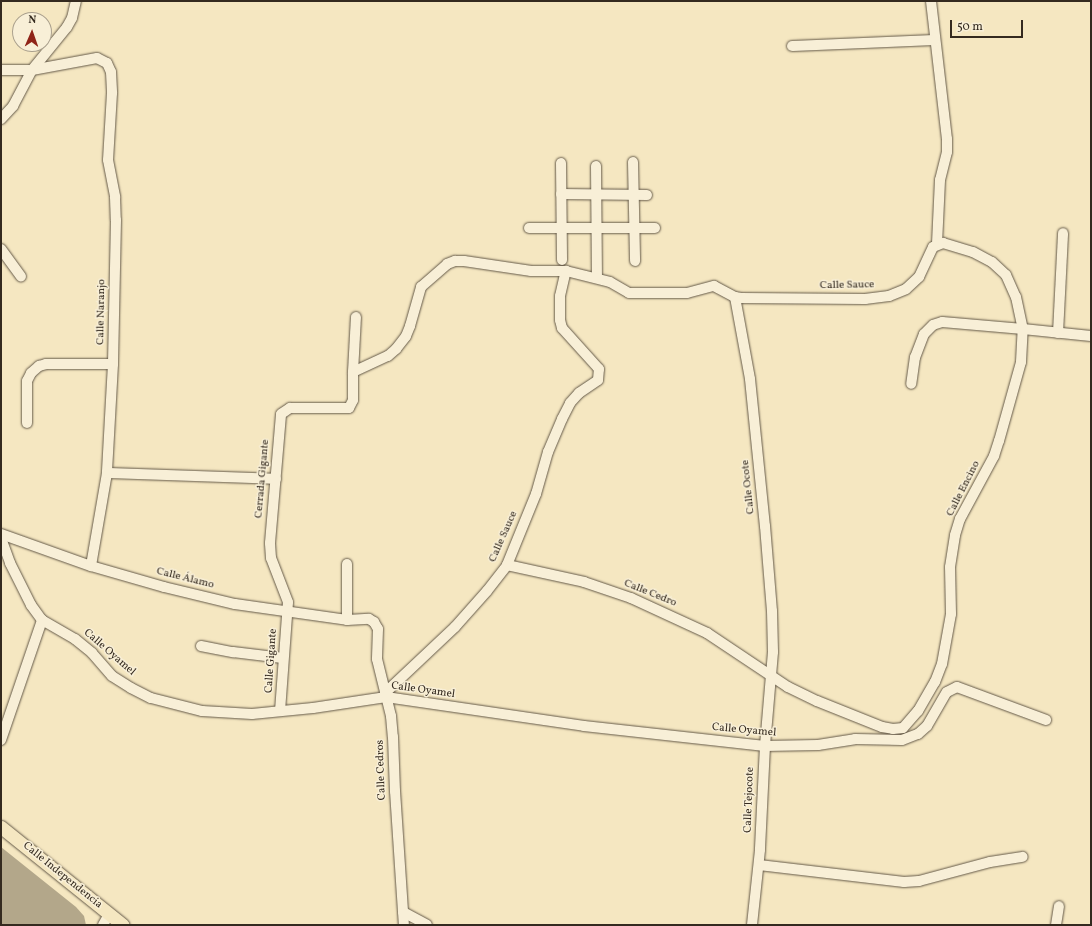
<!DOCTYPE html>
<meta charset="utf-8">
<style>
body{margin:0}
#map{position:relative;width:1092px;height:926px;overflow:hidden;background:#f5e7c1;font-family:Vollkorn,serif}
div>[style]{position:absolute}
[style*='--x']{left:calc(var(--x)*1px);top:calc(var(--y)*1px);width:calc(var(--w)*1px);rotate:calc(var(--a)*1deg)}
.water>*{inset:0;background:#b3a78a}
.roads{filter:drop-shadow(0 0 1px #645948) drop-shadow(0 0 1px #645948)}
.minor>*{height:10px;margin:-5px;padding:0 5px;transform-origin:5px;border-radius:5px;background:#f8efd7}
.major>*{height:13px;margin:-6.5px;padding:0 6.5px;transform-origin:6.5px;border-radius:6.5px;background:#f5e7c1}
span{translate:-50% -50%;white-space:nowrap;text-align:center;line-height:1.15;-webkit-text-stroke:3px #f8efd7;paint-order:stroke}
.street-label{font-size:11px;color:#342a1f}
.frame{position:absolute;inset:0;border:2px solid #342a1f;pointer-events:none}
.north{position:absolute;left:12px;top:12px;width:40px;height:40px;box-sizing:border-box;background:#f8efd7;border:1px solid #aaa08d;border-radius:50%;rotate:2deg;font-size:11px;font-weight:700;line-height:16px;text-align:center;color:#342a1f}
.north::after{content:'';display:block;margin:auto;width:14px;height:18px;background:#8f2418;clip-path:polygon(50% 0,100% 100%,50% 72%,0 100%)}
.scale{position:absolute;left:950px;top:20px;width:73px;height:18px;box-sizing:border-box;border:2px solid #342a1f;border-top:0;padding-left:5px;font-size:12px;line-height:14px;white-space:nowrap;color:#342a1f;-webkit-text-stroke:3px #f8efd7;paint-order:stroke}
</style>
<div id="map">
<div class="water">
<div style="clip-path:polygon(1px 847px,76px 907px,84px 916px,86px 925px,1px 925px)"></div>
</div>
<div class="roads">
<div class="minor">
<div style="--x:931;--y:1;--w:139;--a:83.4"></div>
<div style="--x:947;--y:139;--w:13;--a:90"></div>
<div style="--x:947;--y:152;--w:29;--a:104"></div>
<div style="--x:940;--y:180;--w:64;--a:92.7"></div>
<div style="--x:792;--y:46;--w:143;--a:-2.4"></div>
<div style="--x:1;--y:70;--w:31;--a:0"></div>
<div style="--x:32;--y:70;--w:66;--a:-10.5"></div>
<div style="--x:97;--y:58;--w:11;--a:27"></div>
<div style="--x:107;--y:63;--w:10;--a:66"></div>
<div style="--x:111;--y:72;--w:21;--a:87"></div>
<div style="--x:112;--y:93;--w:67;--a:93.4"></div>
<div style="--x:108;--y:160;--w:38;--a:79"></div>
<div style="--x:115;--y:197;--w:23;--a:88"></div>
<div style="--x:116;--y:220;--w:144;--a:91.2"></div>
<div style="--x:113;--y:364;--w:109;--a:93.2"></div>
<div style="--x:107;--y:473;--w:94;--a:99.8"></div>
<div style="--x:1;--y:119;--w:18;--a:-47"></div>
<div style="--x:13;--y:106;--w:41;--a:-62.2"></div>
<div style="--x:32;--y:70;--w:55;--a:-50.9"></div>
<div style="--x:67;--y:27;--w:10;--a:-61"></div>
<div style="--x:72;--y:18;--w:17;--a:-77"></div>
<div style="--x:633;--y:162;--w:99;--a:88.8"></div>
<div style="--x:561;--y:163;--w:97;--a:89.4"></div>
<div style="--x:596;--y:166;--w:112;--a:89.5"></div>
<div style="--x:561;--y:194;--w:86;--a:0.7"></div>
<div style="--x:529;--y:228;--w:126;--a:0"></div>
<div style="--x:1;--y:249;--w:34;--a:54"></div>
<div style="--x:735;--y:297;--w:83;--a:79.6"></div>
<div style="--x:750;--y:379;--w:148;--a:84.2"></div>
<div style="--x:765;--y:526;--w:85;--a:85.3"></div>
<div style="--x:772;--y:611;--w:41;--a:88.6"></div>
<div style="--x:773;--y:652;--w:94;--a:94.9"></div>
<div style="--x:765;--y:746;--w:104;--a:92.8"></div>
<div style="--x:760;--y:850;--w:75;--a:96.1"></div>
<div style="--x:1058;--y:333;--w:100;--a:-87.1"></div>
<div style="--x:353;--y:372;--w:55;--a:-86.9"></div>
<div style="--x:27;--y:423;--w:42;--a:-90"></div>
<div style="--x:27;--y:381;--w:9;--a:-63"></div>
<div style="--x:31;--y:373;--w:11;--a:-41"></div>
<div style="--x:39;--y:366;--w:7;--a:-16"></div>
<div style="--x:46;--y:364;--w:67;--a:0"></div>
<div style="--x:107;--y:473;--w:169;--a:2"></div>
<div style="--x:1;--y:534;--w:96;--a:19.6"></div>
<div style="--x:91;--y:566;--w:76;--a:16"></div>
<div style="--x:164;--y:587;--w:73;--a:13.5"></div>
<div style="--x:235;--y:604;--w:113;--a:8.1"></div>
<div style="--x:347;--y:620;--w:22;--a:-3"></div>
<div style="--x:369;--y:619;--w:6;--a:31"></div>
<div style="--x:374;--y:622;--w:8;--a:60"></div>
<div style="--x:378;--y:629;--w:30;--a:92"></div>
<div style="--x:377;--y:659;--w:59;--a:76.2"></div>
<div style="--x:391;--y:716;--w:21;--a:85"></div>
<div style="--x:393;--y:737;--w:54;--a:87.9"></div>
<div style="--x:395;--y:791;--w:134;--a:86.2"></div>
<div style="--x:1;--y:538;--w:27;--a:70"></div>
<div style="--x:10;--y:563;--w:47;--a:63.4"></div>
<div style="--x:31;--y:605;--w:19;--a:54"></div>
<div style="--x:42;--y:620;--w:38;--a:30"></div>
<div style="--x:75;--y:639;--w:22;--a:39"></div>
<div style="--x:92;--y:653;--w:30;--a:49"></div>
<div style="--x:112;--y:676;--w:22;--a:32"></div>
<div style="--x:131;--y:688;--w:22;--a:27"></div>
<div style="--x:151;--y:698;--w:53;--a:14.3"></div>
<div style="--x:202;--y:711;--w:50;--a:3.4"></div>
<div style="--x:252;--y:714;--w:61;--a:-5.6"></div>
<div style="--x:313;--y:708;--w:74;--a:-8.6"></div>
<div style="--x:386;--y:697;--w:200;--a:8.3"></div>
<div style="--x:584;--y:726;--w:182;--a:6.3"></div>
<div style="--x:765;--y:746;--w:53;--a:-1.1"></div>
<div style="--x:818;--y:745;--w:37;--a:-9"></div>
<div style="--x:855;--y:739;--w:47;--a:1.2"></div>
<div style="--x:902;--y:740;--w:17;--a:-21"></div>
<div style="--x:918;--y:734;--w:12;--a:-42"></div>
<div style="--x:927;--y:726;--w:39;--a:-60"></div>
<div style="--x:947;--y:692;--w:11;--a:-27"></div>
<div style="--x:957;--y:687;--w:95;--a:20.3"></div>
<div style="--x:507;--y:565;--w:79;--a:12.4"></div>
<div style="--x:584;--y:582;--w:50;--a:18.8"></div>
<div style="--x:631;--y:598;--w:84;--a:24.7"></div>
<div style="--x:707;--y:633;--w:97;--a:33.7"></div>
<div style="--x:788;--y:687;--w:32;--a:26"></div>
<div style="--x:817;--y:701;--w:70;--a:21.8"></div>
<div style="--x:882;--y:727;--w:11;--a:10"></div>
<div style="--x:893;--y:729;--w:10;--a:-6"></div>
<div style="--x:903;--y:728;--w:23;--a:-49"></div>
<div style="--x:918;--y:711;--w:34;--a:-60"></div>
<div style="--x:935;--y:682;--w:19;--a:-69"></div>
<div style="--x:942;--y:664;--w:51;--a:-79.8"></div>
<div style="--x:951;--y:614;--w:47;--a:-91.2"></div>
<div style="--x:950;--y:567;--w:32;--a:-81"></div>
<div style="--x:955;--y:535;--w:17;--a:-73"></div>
<div style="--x:960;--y:519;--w:72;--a:-61.6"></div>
<div style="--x:994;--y:456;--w:16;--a:-72"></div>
<div style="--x:999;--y:441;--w:82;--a:-74.4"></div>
<div style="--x:1021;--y:362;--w:33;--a:-87"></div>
<div style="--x:1023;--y:329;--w:81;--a:-175.1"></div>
<div style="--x:942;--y:322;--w:9;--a:162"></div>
<div style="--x:933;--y:325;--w:13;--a:135"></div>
<div style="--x:924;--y:334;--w:25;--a:111"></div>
<div style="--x:915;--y:357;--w:27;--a:98"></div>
<div style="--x:347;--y:620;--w:56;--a:-90"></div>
<div style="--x:201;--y:646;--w:33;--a:11"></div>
<div style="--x:233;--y:652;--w:50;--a:6.8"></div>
<div style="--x:385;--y:693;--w:96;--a:-43.3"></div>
<div style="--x:455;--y:627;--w:48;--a:-48.4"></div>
<div style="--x:487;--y:591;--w:33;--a:-52"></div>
<div style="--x:507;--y:565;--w:77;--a:-67.8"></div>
<div style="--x:536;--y:494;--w:44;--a:-74.1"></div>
<div style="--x:548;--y:452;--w:36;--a:-67"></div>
<div style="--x:562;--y:419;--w:18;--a:-63"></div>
<div style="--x:570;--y:403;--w:13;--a:-48"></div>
<div style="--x:579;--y:393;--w:23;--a:-34"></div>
<div style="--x:598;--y:380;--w:11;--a:-85"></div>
<div style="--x:599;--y:369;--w:55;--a:-132.1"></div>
<div style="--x:562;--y:328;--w:8;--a:-104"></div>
<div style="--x:560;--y:320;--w:24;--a:-90"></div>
<div style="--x:560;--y:296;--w:26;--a:-77"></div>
<div style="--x:280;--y:711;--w:109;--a:-85.8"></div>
<div style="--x:288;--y:602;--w:47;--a:-111.1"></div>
<div style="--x:271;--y:558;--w:15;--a:-94"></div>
<div style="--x:270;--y:543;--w:129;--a:-85.1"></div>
<div style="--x:281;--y:414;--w:11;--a:-34"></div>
<div style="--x:290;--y:408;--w:59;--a:0"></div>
<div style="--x:349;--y:408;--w:9;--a:-63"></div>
<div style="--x:353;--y:400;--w:28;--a:-90"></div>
<div style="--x:353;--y:372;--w:38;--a:-25"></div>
<div style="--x:388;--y:356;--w:11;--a:-41"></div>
<div style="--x:396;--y:349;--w:16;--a:-52"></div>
<div style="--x:406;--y:336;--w:11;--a:-68"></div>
<div style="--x:410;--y:326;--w:41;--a:-74.2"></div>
<div style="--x:421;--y:287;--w:35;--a:-41"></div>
<div style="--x:447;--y:264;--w:9;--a:-21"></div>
<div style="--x:455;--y:261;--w:9;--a:0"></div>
<div style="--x:464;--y:261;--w:68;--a:8.5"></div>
<div style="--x:531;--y:271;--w:35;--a:0"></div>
<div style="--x:566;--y:271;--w:45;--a:14"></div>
<div style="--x:610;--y:282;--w:22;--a:30"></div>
<div style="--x:629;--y:293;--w:58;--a:0"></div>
<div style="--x:687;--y:293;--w:28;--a:-15"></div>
<div style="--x:714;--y:286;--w:24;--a:28"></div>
<div style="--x:735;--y:297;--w:6;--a:9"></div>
<div style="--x:741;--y:298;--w:124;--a:0.5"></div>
<div style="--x:865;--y:299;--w:24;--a:-7"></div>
<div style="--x:889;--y:296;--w:18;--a:-22"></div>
<div style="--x:906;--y:289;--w:18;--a:-43"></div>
<div style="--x:919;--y:277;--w:33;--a:-65"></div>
<div style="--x:933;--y:247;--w:11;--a:-22"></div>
<div style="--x:943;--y:243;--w:31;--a:17"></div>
<div style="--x:973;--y:252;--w:21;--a:28"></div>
<div style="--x:992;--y:262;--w:19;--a:43"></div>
<div style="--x:1006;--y:275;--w:24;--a:66"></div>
<div style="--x:1016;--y:297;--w:33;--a:78"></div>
<div style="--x:1023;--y:329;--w:68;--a:5.9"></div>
<div style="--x:1;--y:740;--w:127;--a:-71.1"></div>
<div style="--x:759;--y:865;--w:146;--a:6.7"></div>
<div style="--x:904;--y:882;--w:15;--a:-4"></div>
<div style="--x:919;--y:881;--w:73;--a:-15"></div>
<div style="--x:990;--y:862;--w:33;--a:-9"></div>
<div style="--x:403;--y:912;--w:27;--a:28"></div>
<div style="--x:103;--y:925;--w:13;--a:-61"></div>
<div style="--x:1056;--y:925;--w:19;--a:-81"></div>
</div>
<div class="major">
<div style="--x:1;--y:827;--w:156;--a:38.8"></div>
</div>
</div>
<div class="street-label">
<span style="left:847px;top:286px;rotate:-1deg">Calle Sauce</span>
<span style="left:102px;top:312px;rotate:-89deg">Calle Naranjo</span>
<span style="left:263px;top:479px;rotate:-85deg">Cerrada Gigante</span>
<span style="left:749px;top:487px;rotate:-96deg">Calle Ocote</span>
<span style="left:964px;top:489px;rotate:-63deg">Calle Encino</span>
<span style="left:504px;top:537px;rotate:-66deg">Calle Sauce</span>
<span style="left:185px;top:579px;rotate:14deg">Calle Álamo</span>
<span style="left:650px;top:594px;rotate:22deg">Calle Cedro</span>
<span style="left:109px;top:653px;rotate:41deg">Calle Oyamel</span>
<span style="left:272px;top:661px;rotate:-86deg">Calle Gigante</span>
<span style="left:423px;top:691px;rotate:8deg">Calle Oyamel</span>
<span style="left:744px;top:731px;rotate:5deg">Calle Oyamel</span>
<span style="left:382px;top:770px;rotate:-92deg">Calle Cedros</span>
<span style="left:750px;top:800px;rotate:-88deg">Calle Tejocote</span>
<span style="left:62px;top:876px;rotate:39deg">Calle Independencia</span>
</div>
<div class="frame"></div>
<div class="north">N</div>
<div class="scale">50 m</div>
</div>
